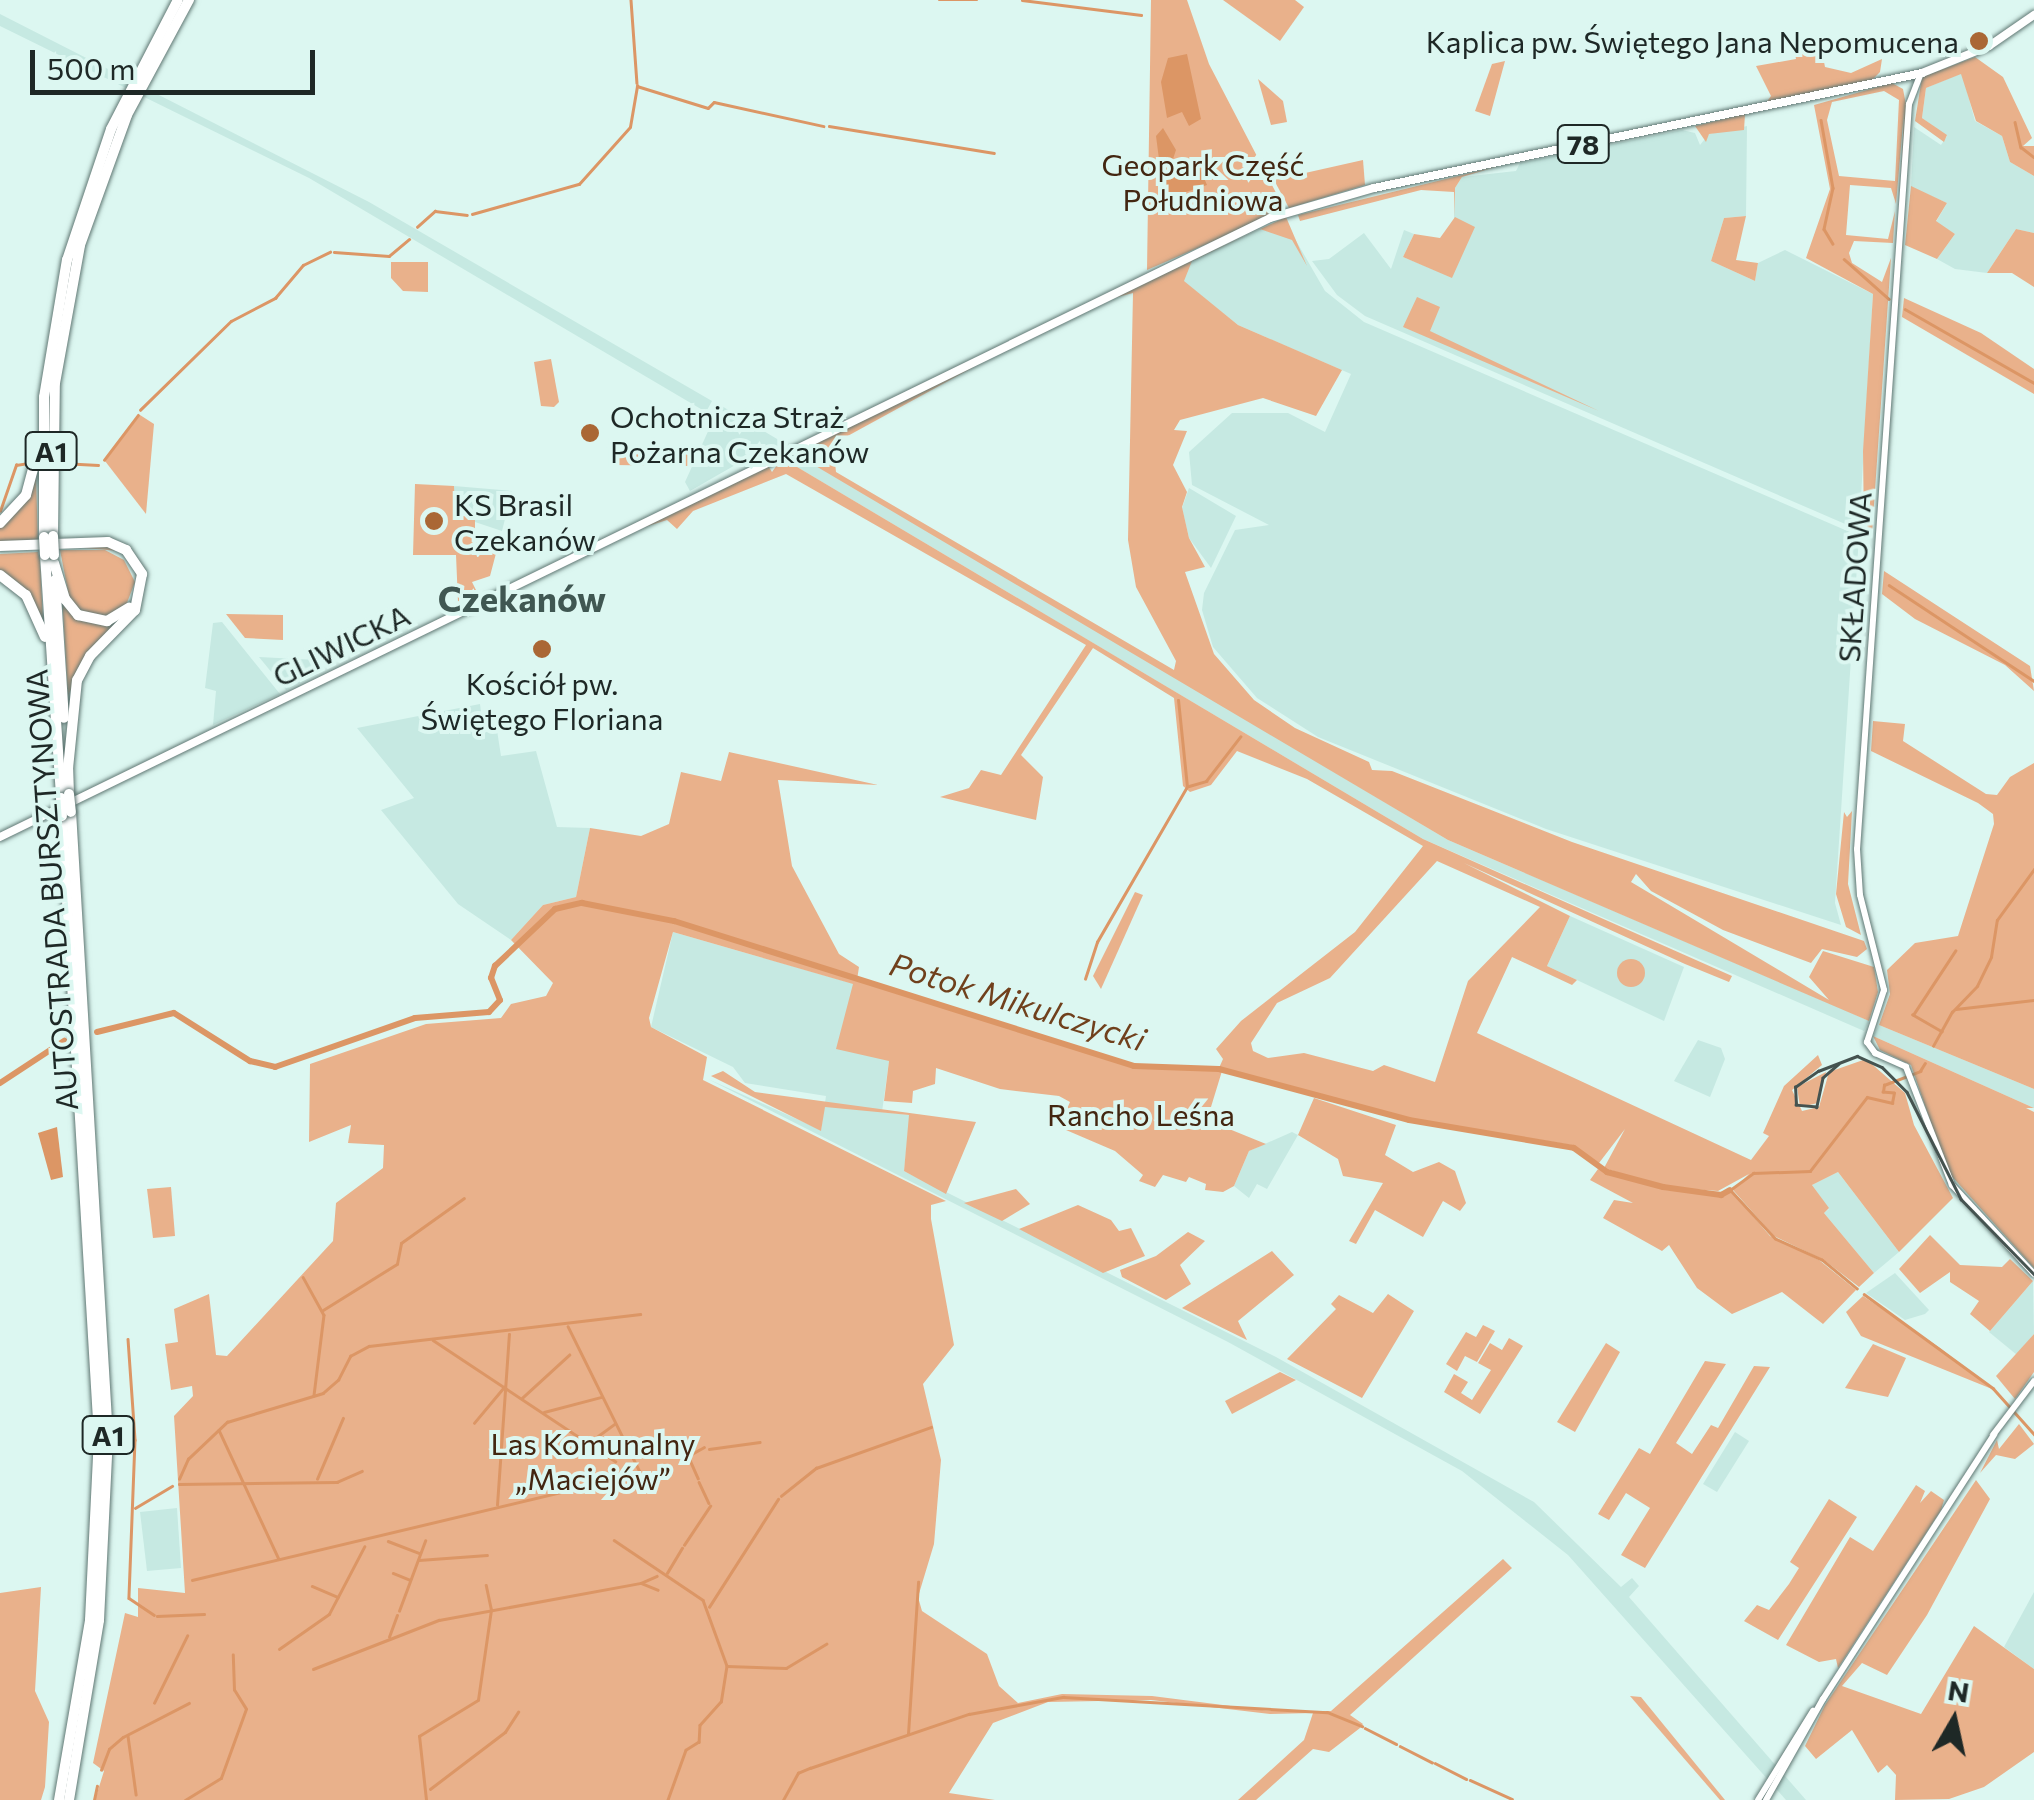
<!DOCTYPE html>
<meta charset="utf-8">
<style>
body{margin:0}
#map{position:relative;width:2034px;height:1800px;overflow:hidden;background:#dcf7f1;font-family:Commissioner,sans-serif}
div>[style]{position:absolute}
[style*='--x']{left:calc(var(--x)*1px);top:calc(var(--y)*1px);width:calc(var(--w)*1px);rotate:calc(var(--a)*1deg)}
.built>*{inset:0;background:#c6e9e2}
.green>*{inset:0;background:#e9b18b}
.round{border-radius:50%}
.water>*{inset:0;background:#dc9665}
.stream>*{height:2.5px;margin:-1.25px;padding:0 1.25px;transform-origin:1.25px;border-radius:1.25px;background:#dc9665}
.river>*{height:6px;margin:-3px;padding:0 3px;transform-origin:3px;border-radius:3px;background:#dc9665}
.roads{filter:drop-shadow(0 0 2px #607773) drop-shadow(0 0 2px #607773)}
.secondary>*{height:6px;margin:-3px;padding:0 3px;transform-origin:3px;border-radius:3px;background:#fff}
.primary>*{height:8px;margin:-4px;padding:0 4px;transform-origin:4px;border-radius:4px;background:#fff}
.highway>*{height:10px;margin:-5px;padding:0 5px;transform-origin:5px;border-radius:5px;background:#fff}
.tram>*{height:2.5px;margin:-1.25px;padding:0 1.25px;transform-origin:1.25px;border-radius:1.25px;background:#455350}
.bridges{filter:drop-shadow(0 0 2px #607773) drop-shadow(0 0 2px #607773)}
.highway-bridge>*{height:10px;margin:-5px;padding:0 5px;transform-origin:5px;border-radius:5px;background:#fff}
.dots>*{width:28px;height:28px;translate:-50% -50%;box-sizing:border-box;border:5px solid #dcf7f1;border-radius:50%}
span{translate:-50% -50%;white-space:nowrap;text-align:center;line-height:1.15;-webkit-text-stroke:8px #dcf7f1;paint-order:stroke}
.shield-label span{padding:2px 8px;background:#dcf7f1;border:2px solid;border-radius:8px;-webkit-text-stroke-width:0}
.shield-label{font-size:28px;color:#1e2826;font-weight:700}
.poi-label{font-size:30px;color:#1e2826}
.right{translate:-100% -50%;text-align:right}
.left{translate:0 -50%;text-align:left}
.park-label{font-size:30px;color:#432611}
.street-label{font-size:30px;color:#1e2826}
.water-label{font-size:32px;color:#70401c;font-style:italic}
.quarter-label{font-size:35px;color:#405752;font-weight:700}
.north{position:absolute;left:1904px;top:1670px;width:100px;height:100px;-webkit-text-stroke:8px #dcf7f1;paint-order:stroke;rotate:9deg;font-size:28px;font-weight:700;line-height:40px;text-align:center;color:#1e2826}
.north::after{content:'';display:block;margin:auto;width:35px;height:45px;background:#1e2826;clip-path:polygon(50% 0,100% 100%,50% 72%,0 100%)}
.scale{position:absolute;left:30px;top:50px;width:285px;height:45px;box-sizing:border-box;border:5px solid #1e2826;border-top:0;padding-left:12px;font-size:30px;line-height:35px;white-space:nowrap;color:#1e2826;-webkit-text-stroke:8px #dcf7f1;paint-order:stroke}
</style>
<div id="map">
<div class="built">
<div style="clip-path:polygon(0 14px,369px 202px,712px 401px,706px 412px,309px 178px,0 26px)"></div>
<div style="clip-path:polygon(1962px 73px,1975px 121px,2002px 136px,2010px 162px,2034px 176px,2034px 233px,2016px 229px,1987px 273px,1955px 269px,1937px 259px,1955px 234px,1936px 222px,1947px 203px,1911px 187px,1914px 127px,1941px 145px,1947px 136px,1922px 118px,1926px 88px)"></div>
<div style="clip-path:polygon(1747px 126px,1746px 216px,1724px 218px,1711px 261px,1755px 281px,1758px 263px,1785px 250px,1873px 294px,1859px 530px,1365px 316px,1337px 295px,1312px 261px,1329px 259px,1364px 233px,1391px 269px,1404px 230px,1414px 234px,1403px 257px,1452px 277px,1455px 188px,1462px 177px,1516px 171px,1520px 163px,1682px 130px,1695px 133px,1700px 145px,1709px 134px)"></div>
<div style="clip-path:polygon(1260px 229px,1295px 239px,1325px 291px,1364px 322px,1859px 536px,1835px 903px,1841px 925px,1546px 829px,1318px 737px,1257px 698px,1213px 647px,1202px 610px,1204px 593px,1235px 530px,1269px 525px,1192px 485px,1189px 452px,1232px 413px,1288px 413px,1325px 432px,1351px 374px,1238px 325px,1183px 281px,1191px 261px)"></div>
<div style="clip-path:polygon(720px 405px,1448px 840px,1845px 1010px,1869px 1021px,1864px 1031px,1423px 839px,765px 448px,690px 491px,685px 482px)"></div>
<div style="clip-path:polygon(454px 486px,512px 491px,502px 531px,475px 522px,475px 510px,454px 510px)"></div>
<div style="clip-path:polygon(1189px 488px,1236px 516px,1211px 568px,1189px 538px,1182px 508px)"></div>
<div style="clip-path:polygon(222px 622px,280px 694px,213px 725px,216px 691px,205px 688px,213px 623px)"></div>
<div style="clip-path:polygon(259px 657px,317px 660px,318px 674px,286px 690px)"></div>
<div style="clip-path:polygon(480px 704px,481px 712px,494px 711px,501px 756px,536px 751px,557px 827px,590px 828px,576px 897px,543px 905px,511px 940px,458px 904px,381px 810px,414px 798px,357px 728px)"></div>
<div style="clip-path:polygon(1570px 916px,1684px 967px,1664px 1021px,1547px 966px)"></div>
<div style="clip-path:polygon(673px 932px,854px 984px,889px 1061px,882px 1112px,910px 1115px,904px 1171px,1276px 1357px,1534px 1502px,1621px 1587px,1632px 1578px,1639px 1586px,1629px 1597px,1806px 1800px,1786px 1800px,1568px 1555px,1462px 1471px,1228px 1342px,708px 1079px,821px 1130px,826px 1096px,745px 1083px,733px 1067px,651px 1027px)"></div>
<div style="clip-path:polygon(1879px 1025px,2034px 1089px,2034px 1108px,1873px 1036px)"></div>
<div style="clip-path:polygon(1698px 1040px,1721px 1048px,1725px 1059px,1710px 1097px,1674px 1081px)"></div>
<div style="clip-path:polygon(1292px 1132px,1298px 1135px,1267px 1189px,1257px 1184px,1249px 1198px,1234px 1186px,1249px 1151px)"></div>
<div style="clip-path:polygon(1838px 1172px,1899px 1252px,1874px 1273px,1824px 1213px,1829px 1209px,1812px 1185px)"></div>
<div style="clip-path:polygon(1895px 1273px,1929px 1310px,1925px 1314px,1905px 1320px,1866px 1293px)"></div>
<div style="clip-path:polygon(2033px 1281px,2034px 1334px,2017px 1355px,1989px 1332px)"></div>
<div style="clip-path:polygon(1735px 1432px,1749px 1441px,1717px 1492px,1703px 1484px)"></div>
<div style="clip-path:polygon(177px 1508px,181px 1568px,147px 1571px,140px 1512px)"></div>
<div style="clip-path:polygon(2034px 1592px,2034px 1669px,2004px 1647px)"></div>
</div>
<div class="green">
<div style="clip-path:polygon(1151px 0,1187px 0,1209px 64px,1285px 210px,1147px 270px)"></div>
<div style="clip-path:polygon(1223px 0,1295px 0,1304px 7px,1280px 41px)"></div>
<div style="clip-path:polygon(1819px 36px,1825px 67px,1851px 73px,1882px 59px,1880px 72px,1869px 83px,1765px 104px,1771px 96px,1756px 66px,1796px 59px,1794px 49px)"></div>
<div style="clip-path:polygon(1975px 57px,2003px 77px,2032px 138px,2023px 146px,2034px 146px,2034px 176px,2010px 162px,2002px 136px,1976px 121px,1961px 74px,1926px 88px,1922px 118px,1947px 135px,1944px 142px,1915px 121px,1922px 77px)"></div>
<div style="clip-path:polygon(1505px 61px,1490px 116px,1475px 111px,1492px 64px)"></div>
<div style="clip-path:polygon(1258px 79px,1283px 101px,1287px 122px,1271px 125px)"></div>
<div style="clip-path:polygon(evenodd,1892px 83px,1903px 89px,1907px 110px,1900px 201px,1904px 112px,1896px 204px,1891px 188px,1850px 185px,1846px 235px,1888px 239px,1895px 211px,1893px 243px,1854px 241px,1849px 253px,1852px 263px,1882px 282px,1891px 258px,1872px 534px,1864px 530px,1863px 451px,1873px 294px,1806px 258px,1830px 189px,1814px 105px,1892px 83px,1884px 91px,1899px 100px,1895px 181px,1839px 176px,1827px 120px,1832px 102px,1884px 91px)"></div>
<div style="clip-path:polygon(1745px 114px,1744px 130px,1709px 134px,1706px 142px,1695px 126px)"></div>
<div style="clip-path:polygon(1363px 160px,1365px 185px,1289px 208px,1274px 180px)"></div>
<div style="clip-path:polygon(1499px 166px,1462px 177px,1455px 188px,1455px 217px,1475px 227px,1452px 278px,1403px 257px,1414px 234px,1440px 238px,1455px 217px,1454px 192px,1421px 190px,1300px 221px,1298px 215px)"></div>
<div style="clip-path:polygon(1911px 186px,1947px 203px,1936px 221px,1955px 234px,1937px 259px,1905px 245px)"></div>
<div style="clip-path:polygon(1746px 216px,1736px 260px,1758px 263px,1755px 281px,1711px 261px,1724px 218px)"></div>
<div style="clip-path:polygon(1286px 217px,1307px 266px,1292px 240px,1260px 229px,1192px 261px,1184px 281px,1238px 325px,1342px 370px,1316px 416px,1263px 398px,1180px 420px,1174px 430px,1187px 431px,1173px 465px,1187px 492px,1182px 507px,1189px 538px,1205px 567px,1185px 572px,1214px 654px,1254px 700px,1295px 728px,1369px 762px,1372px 770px,1392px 771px,1572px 842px,1864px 941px,1867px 949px,1857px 957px,1822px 949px,1811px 963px,1723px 930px,1651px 891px,1636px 874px,1631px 882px,1829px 1000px,1809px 977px,1823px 951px,1874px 967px,1878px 992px,1869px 1021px,1448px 840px,792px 452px,992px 357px,833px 444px,836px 472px,1174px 670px,1176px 661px,1136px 587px,1128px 540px,1133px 293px,1106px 300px)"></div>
<div style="clip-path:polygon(2016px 229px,2034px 233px,2034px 287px,2012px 273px,1987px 273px)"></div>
<div style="clip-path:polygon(391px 262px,428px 262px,428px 292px,403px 291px,391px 278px)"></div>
<div style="clip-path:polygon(1417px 297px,1440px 307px,1430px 331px,1599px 411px,1403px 327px)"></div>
<div style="clip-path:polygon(1904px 298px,1981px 333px,2034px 369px,2034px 394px,1902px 317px)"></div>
<div style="clip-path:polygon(551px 359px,559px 402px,554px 407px,541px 406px,534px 362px)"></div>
<div style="clip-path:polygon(140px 415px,154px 424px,146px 514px,105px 461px)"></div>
<div style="clip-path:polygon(691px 447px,688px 466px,614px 465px,615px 448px)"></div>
<div style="clip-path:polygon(evenodd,782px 458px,1423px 839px,1732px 976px,1729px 982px,1685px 964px,1464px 863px,1570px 916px,1547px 966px,1577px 980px,1572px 985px,1512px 957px,1477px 1033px,1751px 1160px,1769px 1136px,1763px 1133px,1784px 1086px,1818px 1055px,1822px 1065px,1792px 1090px,1802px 1111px,1819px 1107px,1829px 1072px,1866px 1059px,1905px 1093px,1914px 1125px,1953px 1198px,1899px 1252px,1838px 1172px,1812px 1185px,1829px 1208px,1824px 1213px,1874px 1273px,1859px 1287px,1824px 1260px,1774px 1236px,1733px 1190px,1749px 1174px,1718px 1191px,1665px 1187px,1604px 1168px,1625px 1129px,1599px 1163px,1571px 1145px,1408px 1118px,1219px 1068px,1223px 1059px,1216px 1049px,1241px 1021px,1355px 932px,1423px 846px,1307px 779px,1237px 751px,1211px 785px,1190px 792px,1183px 786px,1174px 698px,1093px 648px,1021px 755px,1043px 777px,1036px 820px,940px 797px,969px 788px,981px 770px,1001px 775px,1086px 645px,786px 474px,693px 511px,677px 529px,667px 520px,632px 531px,767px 464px,772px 472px,782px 458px,1437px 861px,1540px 907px,1468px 981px,1435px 1082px,1384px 1065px,1373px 1071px,1304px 1053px,1268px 1058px,1253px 1051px,1251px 1043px,1277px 1003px,1330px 978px,1437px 861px)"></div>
<div style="clip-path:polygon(36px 477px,38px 542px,0 544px,0 526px)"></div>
<div style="clip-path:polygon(415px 484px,454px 486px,455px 509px,475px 510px,475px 542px,499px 542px,490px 576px,472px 582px,478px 594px,458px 602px,456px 555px,413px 555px)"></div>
<div style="clip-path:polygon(99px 543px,117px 547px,128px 554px,138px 569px,140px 590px,131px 610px,83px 663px,68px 696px,62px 596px,82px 619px,100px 623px,124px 615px,138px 592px,135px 568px,120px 551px,60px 546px)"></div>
<div style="clip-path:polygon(60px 550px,105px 550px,124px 560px,135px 582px,125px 608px,109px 618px,86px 616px,70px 602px)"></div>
<div style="clip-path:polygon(38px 552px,40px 561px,43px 622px,0 572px,0 554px)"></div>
<div style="clip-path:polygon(1884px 571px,2030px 666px,2034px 691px,2005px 665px,1915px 619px,1882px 594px)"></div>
<div style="clip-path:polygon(226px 614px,283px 615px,283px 640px,245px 638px)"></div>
<div style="clip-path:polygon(1873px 721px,1905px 724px,1903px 741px,1986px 794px,1997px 795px,2010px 777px,2034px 763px,2034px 1089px,1879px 1025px,1890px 994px,1887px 970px,1915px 943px,1958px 936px,1994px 824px,1993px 814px,1978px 803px,1871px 751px)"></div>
<div style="clip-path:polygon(729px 752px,878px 785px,778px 780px,792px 866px,839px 954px,859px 967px,857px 980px,1133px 1067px,1222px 1071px,1207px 1120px,1266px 1144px,1249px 1151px,1234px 1186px,1223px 1192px,1205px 1190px,1206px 1184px,1189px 1177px,1186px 1182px,1163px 1175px,1155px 1187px,1139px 1181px,1143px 1175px,1115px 1151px,1059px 1127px,1070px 1102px,1059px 1096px,1000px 1089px,936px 1068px,935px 1084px,913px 1091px,912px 1103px,884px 1101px,889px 1061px,836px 1049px,853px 984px,673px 932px,649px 1018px,651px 1027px,707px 1057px,703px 1080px,946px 1201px,931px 1205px,931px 1219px,954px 1345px,923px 1384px,941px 1460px,934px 1544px,918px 1597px,922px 1611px,987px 1654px,999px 1686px,1018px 1703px,1062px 1694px,1152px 1696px,1270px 1711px,1331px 1711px,1503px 1559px,1512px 1568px,1350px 1715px,1363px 1724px,1360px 1728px,1329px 1752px,1313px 1749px,1256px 1800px,1238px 1800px,1304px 1740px,1313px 1713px,1270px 1714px,1151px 1700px,1048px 1702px,993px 1723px,949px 1793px,995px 1800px,95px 1800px,104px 1771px,93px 1763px,125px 1613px,138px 1617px,138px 1588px,185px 1593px,174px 1416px,193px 1396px,192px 1386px,171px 1390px,165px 1344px,178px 1342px,174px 1309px,209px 1294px,216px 1355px,227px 1356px,333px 1241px,336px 1203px,383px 1168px,384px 1145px,348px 1143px,351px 1125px,309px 1142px,310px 1064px,426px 1024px,501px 1018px,511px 1004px,546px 996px,553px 983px,511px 940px,543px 905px,576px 897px,590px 828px,641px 836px,669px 824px,681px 772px,721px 781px)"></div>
<div style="clip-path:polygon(1852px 811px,1848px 884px,1861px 935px,1846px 927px,1836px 894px,1844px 812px,1847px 817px)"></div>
<div style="clip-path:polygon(1135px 892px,1143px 895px,1101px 989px,1093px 976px)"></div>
<div class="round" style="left:1617px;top:959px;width:28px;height:28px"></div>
<div style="clip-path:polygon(1873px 1036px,2034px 1108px,2026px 1108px,2034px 1112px,2034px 1268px,1948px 1172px,1911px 1065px,1880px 1050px)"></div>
<div style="clip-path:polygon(723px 1071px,755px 1092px,976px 1122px,946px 1194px,904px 1171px,909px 1115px,825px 1107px,821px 1131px,711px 1076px)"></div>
<div style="clip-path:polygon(1826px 1072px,1818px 1103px,1800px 1107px,1797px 1087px)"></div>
<div style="clip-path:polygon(1314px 1098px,1396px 1125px,1385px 1155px,1413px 1172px,1439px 1162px,1455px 1171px,1466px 1203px,1460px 1211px,1443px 1201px,1423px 1237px,1375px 1210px,1356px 1244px,1349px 1241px,1383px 1183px,1343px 1176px,1338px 1159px,1298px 1135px)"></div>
<div style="clip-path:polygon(1598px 1169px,1664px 1190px,1732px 1192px,1770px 1236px,1819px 1260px,1856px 1290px,1823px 1324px,1782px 1292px,1732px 1314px,1697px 1288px,1669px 1245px,1662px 1251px,1603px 1218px,1614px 1200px,1633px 1203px,1590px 1180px)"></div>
<div style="clip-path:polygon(171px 1187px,175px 1236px,153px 1238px,147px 1189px)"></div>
<div style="clip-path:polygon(1016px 1189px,1030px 1204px,1002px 1221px,964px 1203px)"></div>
<div style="clip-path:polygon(1078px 1205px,1111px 1220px,1119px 1231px,1131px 1228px,1145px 1256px,1103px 1273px,1019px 1229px)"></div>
<div style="clip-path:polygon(1188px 1232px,1205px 1241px,1180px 1265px,1191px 1284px,1166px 1300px,1122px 1277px,1120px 1270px,1156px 1256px)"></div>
<div style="clip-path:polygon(1930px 1235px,1960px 1265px,2002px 1267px,2010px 1259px,2033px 1281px,1990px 1331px,1970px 1314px,1979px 1301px,1950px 1282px,1950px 1272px,1920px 1293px,1899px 1269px)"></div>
<div style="clip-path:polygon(1272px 1251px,1294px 1275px,1238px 1321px,1247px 1340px,1182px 1308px)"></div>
<div style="clip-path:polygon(1388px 1294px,1414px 1311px,1362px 1398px,1287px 1359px,1336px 1309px,1331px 1304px,1339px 1295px,1373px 1313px)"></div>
<div style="clip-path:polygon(1863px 1296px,1940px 1348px,1992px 1389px,1861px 1336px,1846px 1312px)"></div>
<div style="clip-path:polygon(1483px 1325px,1495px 1331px,1477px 1362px,1465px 1356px,1457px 1371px,1446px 1364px,1466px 1332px,1476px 1337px)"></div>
<div style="clip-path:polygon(2034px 1334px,2034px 1372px,2015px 1399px,1996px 1376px)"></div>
<div style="clip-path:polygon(1509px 1338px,1523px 1346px,1480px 1414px,1444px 1392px,1454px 1374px,1468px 1382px,1461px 1393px,1472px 1400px,1491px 1370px,1478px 1363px,1490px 1343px,1502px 1350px)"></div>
<div style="clip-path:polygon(1606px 1343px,1620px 1352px,1575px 1432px,1557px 1422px)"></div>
<div style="clip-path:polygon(1873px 1344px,1906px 1358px,1888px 1397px,1845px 1388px)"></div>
<div style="clip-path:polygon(1705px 1361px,1726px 1364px,1676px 1443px,1692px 1454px,1711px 1425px,1718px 1428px,1754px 1366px,1770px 1367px,1645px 1568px,1621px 1555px,1650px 1508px,1626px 1493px,1609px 1520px,1598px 1514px,1639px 1448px,1650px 1454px)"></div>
<div style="clip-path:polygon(1280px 1372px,1296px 1380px,1232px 1414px,1225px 1401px)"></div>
<div style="clip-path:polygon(2019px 1424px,2034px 1444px,2015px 1459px,1996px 1455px,1980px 1473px,1997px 1440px,1999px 1449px)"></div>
<div style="clip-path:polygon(1976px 1480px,1990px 1499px,1927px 1615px,1887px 1675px,1862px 1663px,1842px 1686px,1921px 1714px,1974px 1626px,2034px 1669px,2034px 1752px,1984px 1787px,1949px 1799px,1895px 1800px,1896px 1775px,1887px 1765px,1878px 1773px,1852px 1730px,1816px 1759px,1805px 1746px,1825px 1705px)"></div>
<div style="clip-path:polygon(1916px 1485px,1925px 1491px,1920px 1503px,1931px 1491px,1944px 1500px,1941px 1510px,1838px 1668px,1836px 1659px,1819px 1662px,1786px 1645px,1850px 1537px,1873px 1551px)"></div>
<div style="clip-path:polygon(1829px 1499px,1857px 1517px,1778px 1640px,1744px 1621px,1757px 1605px,1769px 1610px,1789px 1584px,1799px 1568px,1790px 1562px)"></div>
<div style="clip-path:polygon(41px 1587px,35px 1691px,49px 1722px,45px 1787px,41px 1800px,0 1800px,0 1593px)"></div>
<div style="clip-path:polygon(1630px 1696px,1641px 1697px,1725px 1800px,1720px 1800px)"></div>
</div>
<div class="water">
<div style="clip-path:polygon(1187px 54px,1201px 119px,1189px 126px,1182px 112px,1167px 118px,1161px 82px,1168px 58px)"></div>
<div style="clip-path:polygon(1163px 128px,1176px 150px,1170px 168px,1196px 159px,1207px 185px,1177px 195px,1163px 190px,1156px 136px)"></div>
<div style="clip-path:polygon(57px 1127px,63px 1177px,51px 1180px,38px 1133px)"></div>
</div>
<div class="stream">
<div style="--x:631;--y:0;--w:83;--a:85.9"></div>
<div style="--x:939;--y:0;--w:38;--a:0"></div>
<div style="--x:1022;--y:0;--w:120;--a:7.2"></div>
<div style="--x:1821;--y:120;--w:69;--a:80"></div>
<div style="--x:1833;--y:188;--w:42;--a:102.4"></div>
<div style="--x:1824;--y:229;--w:17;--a:59"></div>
<div style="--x:2015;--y:122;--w:26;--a:77"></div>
<div style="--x:2021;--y:147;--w:16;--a:38"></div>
<div style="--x:829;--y:126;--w:167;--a:9.3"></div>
<div style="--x:472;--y:214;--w:111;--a:-15.7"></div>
<div style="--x:579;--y:184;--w:76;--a:-48.2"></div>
<div style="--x:630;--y:127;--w:42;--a:-80.3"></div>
<div style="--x:637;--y:86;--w:74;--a:17.2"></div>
<div style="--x:708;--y:108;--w:8;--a:-45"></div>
<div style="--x:714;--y:102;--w:112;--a:12.4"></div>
<div style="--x:417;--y:227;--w:24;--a:-42"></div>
<div style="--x:435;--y:211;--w:32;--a:7"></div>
<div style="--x:334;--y:252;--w:55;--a:4.2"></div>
<div style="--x:389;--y:256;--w:26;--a:-40"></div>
<div style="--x:1844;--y:259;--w:60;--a:41.6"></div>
<div style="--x:1905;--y:309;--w:149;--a:29.8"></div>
<div style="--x:140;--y:410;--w:127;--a:-44.4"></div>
<div style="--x:231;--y:321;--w:50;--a:-27.6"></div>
<div style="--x:275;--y:298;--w:43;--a:-49.7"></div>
<div style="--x:303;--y:265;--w:30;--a:-26"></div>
<div style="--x:104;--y:460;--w:56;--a:-52.9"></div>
<div style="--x:61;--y:463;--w:37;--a:3"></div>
<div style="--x:0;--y:511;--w:49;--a:-70.8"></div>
<div style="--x:16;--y:465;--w:13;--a:-9"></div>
<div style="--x:1889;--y:585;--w:174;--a:33.5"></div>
<div style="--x:1189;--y:786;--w:18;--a:-16"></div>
<div style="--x:1206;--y:781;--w:56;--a:-52.3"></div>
<div style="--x:1085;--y:979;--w:39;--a:-72"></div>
<div style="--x:1097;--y:942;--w:179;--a:-59.9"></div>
<div style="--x:1187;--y:787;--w:87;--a:-95.9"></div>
<div style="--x:1956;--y:1009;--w:79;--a:-6.6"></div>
<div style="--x:1942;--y:1032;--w:34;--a:-150"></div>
<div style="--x:1913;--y:1015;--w:77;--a:-56.7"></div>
<div style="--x:1933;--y:1046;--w:39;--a:-61"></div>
<div style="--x:1952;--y:1012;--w:36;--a:-46"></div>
<div style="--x:1977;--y:986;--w:32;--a:-64"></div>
<div style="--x:1991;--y:957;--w:37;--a:-81"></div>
<div style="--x:1997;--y:920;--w:63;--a:-54"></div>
<div style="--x:303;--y:1277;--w:43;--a:61.1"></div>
<div style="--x:324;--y:1315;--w:81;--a:97.1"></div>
<div style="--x:1857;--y:1289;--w:45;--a:-140.4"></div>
<div style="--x:1822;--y:1260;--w:51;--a:-155.9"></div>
<div style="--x:1775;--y:1239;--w:67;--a:-132.6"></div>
<div style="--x:1730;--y:1190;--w:29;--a:-36"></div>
<div style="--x:1753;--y:1173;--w:57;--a:-2"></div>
<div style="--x:1810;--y:1171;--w:93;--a:-52.4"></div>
<div style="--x:1867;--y:1097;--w:26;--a:13"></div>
<div style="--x:1892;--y:1103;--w:10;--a:-79"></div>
<div style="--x:1894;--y:1093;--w:11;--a:-175"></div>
<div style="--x:1883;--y:1092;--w:7;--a:-82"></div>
<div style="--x:1884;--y:1085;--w:39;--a:-21"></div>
<div style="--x:1920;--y:1071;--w:9;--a:-58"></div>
<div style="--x:1864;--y:1294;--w:160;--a:36.1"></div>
<div style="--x:1993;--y:1388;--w:62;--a:48.3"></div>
<div style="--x:323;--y:1310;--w:87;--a:-31.9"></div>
<div style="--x:397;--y:1264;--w:21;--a:-79"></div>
<div style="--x:401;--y:1243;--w:77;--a:-35.5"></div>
<div style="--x:128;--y:1339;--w:101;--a:86"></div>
<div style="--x:135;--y:1440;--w:158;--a:92.2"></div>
<div style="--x:129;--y:1598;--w:30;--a:34"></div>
<div style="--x:433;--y:1340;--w:219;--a:33.6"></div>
<div style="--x:522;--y:1398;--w:64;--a:-42.5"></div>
<div style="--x:544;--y:1412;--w:59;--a:-14.7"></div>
<div style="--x:474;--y:1423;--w:47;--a:-50.2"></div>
<div style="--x:219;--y:1430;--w:142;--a:65.1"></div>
<div style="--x:591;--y:1441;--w:29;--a:-36"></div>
<div style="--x:658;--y:1443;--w:36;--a:28"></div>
<div style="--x:690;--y:1460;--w:20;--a:66"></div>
<div style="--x:709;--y:1449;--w:51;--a:-7.8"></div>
<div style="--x:688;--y:1456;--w:18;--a:-29"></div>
<div style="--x:179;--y:1479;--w:22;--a:-66"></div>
<div style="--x:188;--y:1459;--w:54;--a:-43.5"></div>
<div style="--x:227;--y:1422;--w:100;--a:-16.8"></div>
<div style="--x:323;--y:1393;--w:20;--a:-41"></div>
<div style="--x:338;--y:1380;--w:27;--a:-63"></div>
<div style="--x:350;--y:1356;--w:21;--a:-28"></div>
<div style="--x:369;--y:1346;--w:273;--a:-6.7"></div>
<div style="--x:317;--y:1479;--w:66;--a:-66.9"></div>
<div style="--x:699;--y:1482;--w:23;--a:65"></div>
<div style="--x:179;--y:1484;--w:158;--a:-0.7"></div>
<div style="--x:337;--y:1482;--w:27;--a:-24"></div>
<div style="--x:781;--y:1496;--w:45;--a:-38.7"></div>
<div style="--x:816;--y:1468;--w:122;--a:-19.6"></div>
<div style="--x:497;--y:1505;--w:171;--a:-86"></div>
<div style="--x:135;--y:1508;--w:43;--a:-30.7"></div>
<div style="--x:614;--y:1540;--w:107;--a:34"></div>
<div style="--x:703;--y:1600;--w:70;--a:70"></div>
<div style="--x:727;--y:1666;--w:36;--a:99"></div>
<div style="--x:721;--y:1702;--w:31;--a:132"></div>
<div style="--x:700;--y:1725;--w:17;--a:93"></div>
<div style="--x:699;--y:1742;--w:15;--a:148"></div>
<div style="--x:686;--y:1750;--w:53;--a:109.8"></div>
<div style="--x:388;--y:1541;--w:34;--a:21"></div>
<div style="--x:684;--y:1545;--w:47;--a:-56.3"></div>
<div style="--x:419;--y:1560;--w:68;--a:-4.2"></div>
<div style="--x:393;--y:1573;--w:18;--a:22"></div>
<div style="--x:667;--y:1573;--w:29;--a:-59"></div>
<div style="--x:192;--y:1580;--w:461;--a:-13.4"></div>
<div style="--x:640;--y:1473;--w:163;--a:-116.3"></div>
<div style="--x:641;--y:1583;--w:17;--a:-24"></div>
<div style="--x:312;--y:1586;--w:28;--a:23"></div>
<div style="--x:709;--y:1607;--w:128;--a:-57.4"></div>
<div style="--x:399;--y:1611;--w:75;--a:-69.6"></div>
<div style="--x:157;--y:1616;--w:47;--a:-2.4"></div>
<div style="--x:389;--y:1637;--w:23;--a:-70"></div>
<div style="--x:279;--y:1649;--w:61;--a:-35"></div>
<div style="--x:329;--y:1614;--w:76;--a:-62.4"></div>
<div style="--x:727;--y:1666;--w:59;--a:1.9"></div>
<div style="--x:786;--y:1668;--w:47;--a:-31"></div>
<div style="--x:313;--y:1669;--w:135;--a:-21.3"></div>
<div style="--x:439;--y:1620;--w:205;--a:-10.4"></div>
<div style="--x:641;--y:1583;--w:18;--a:22"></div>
<div style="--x:154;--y:1703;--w:75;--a:-63.8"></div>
<div style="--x:1365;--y:1728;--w:35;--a:27"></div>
<div style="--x:908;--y:1734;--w:152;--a:-86.2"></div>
<div style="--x:128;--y:1736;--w:59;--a:82.1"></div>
<div style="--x:1400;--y:1746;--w:36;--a:27"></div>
<div style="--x:1435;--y:1763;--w:35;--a:27"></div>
<div style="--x:101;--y:1770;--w:22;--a:-69"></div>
<div style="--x:109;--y:1749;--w:18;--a:-41"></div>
<div style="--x:123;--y:1737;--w:74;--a:-27.3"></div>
<div style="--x:1470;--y:1780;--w:46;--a:24.3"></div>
<div style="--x:430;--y:1789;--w:94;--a:-37.2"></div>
<div style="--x:505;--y:1732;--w:24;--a:-57"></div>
<div style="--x:94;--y:1800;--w:14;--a:-78"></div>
<div style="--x:185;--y:1800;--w:42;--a:-31.4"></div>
<div style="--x:221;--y:1778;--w:73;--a:-70.1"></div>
<div style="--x:246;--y:1709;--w:22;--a:-122"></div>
<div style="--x:234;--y:1690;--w:35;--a:-92"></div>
<div style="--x:426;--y:1800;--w:64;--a:-96.2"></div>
<div style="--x:419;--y:1736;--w:69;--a:-31.4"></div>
<div style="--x:478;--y:1700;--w:91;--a:-81.8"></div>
<div style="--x:491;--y:1610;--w:25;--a:-102"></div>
<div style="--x:783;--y:1800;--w:31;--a:-61"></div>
<div style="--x:798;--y:1773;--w:13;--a:-23"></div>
<div style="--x:810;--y:1768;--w:168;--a:-18.8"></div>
<div style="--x:969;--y:1714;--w:96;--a:-10.3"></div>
<div style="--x:1063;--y:1697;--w:264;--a:3.3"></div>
<div style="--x:1327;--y:1712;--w:38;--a:22"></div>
</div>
<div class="river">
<div style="--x:97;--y:1032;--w:79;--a:-13.9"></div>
<div style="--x:174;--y:1013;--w:90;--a:32.3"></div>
<div style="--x:250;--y:1061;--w:26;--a:13"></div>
<div style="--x:275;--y:1067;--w:148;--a:-19.3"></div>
<div style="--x:415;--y:1018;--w:74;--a:-4.6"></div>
<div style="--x:489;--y:1012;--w:16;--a:-47"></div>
<div style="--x:500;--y:1000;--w:24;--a:-112"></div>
<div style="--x:491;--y:978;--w:13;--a:-72"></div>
<div style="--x:495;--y:966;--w:83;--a:-43.5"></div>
<div style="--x:555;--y:909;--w:28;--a:-13"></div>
<div style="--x:582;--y:903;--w:94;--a:11.1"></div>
<div style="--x:674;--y:921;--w:482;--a:17.5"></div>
<div style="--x:1134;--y:1066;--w:85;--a:2"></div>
<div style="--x:1219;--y:1069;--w:197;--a:15"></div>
<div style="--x:1409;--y:1120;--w:167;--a:9.6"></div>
<div style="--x:1574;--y:1148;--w:41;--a:36"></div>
<div style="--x:1607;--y:1172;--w:58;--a:15"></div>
<div style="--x:1663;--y:1187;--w:59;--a:7.9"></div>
<div style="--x:1721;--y:1195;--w:10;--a:-29"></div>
<div style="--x:0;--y:1083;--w:77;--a:-33.3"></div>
</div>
<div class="roads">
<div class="secondary">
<div style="--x:1921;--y:73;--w:33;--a:111"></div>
<div style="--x:1909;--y:104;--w:747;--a:93.99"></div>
<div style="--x:1857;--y:849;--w:46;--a:86.3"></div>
<div style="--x:1860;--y:895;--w:98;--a:75.8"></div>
<div style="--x:1884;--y:990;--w:55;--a:108.1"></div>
<div style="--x:1867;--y:1042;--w:14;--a:54"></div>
<div style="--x:1875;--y:1053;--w:34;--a:24"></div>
<div style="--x:1906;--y:1067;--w:127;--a:68.7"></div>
<div style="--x:1952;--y:1185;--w:121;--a:47.3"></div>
<div style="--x:1993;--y:1435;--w:68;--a:-52.8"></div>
<div style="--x:1758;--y:1800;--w:105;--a:-58.3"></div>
<div style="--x:1766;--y:1800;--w:116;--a:-60.6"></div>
<div style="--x:1823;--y:1699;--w:315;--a:-57.1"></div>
</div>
<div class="primary">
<div style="--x:0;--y:837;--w:1413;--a:-25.98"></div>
<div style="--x:1270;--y:218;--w:108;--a:-16.1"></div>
<div style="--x:1374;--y:188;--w:560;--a:-11.85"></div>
<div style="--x:1922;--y:73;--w:72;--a:-21.9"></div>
<div style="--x:1989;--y:46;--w:55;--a:-34.6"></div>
</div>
<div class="highway">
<div style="--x:0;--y:523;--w:38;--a:-47"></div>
<div style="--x:26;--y:495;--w:38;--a:-75"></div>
<div style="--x:53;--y:536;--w:153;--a:-89.3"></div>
<div style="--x:55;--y:383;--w:140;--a:-79.7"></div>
<div style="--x:80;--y:245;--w:138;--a:-70.1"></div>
<div style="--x:127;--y:115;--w:131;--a:-61.7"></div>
<div style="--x:44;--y:537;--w:140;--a:-90"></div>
<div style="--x:44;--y:397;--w:139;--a:-80.5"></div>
<div style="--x:67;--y:260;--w:138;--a:-71.4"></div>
<div style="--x:111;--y:129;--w:145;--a:-62.6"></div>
<div style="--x:0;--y:546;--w:108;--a:-2.1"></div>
<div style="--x:108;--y:542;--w:20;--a:24"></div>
<div style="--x:126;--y:550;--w:29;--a:56"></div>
<div style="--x:142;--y:574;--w:37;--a:101"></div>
<div style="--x:135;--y:610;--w:64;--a:134.4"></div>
<div style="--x:90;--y:656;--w:27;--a:118"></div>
<div style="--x:77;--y:680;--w:88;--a:95.8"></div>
<div style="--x:45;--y:555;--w:244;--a:86.2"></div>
<div style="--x:54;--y:563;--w:38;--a:73"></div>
<div style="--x:65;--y:599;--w:21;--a:51"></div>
<div style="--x:78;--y:615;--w:30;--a:12"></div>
<div style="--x:107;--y:621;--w:26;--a:-31"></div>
<div style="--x:0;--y:575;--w:33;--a:38"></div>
<div style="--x:26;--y:595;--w:46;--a:65.7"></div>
<div style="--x:55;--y:580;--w:138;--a:86.3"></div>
<div style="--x:68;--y:765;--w:29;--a:88"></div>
<div style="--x:59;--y:1800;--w:183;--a:-80.2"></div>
<div style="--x:90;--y:1620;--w:183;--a:-87.2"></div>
<div style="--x:99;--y:1437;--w:622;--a:-93.41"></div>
<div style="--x:69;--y:1800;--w:182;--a:-80.5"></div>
<div style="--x:99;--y:1620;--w:182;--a:-87.2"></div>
<div style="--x:108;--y:1438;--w:627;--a:-93.38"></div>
</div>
</div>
<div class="tram">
<div style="--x:1839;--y:1064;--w:21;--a:139"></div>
<div style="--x:1823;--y:1078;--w:30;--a:102"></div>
<div style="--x:1817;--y:1107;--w:21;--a:-175"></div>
<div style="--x:1796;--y:1105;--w:18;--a:-93"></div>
<div style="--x:1795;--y:1087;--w:28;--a:-35"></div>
<div style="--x:1818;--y:1071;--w:42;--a:-21"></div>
<div style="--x:1857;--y:1056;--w:27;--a:24"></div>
<div style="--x:1882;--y:1067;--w:35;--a:45"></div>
<div style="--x:1907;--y:1092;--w:120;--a:63.2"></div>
<div style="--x:1961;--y:1199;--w:105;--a:45.8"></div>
</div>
<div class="bridges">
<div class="highway-bridge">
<div style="--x:53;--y:536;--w:19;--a:87"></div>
<div style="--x:44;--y:537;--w:18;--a:87"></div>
<div style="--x:69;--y:794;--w:18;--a:84"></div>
<div style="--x:61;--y:798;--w:18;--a:87"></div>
</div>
</div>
<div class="dots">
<div style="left:1979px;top:41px;background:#aa6735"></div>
<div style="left:590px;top:433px;background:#aa6735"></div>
<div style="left:434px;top:521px;background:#aa6735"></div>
<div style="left:542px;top:649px;background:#aa6735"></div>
</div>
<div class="shield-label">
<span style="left:1583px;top:144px">78</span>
<span style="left:51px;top:451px">A1</span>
<span style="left:108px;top:1435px">A1</span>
</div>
<div class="poi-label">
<span class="right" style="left:1959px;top:41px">Kaplica pw. Świętego Jana Nepomucena</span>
<span class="left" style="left:610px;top:433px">Ochotnicza Straż<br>Pożarna Czekanów</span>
<span class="left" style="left:454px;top:521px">KS Brasil<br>Czekanów</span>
<span style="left:542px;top:700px">Kościół pw.<br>Świętego Floriana</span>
</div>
<div class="park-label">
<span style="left:1203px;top:181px">Geopark Część<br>Południowa</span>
<span style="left:1141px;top:1114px">Rancho Leśna</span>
<span style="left:593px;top:1460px">Las Komunalny<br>„Maciejów”</span>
</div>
<div class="street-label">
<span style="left:1854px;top:577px;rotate:-86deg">SKŁADOWA</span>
<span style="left:341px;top:645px;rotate:-26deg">GLIWICKA</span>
<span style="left:51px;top:890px;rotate:-94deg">AUTOSTRADA BURSZTYNOWA</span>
</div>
<div class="water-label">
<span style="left:1018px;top:1001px;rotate:17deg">Potok Mikulczycki</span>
</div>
<div class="quarter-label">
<span style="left:522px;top:598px">Czekanów</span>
</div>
<div class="north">N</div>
<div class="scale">500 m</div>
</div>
